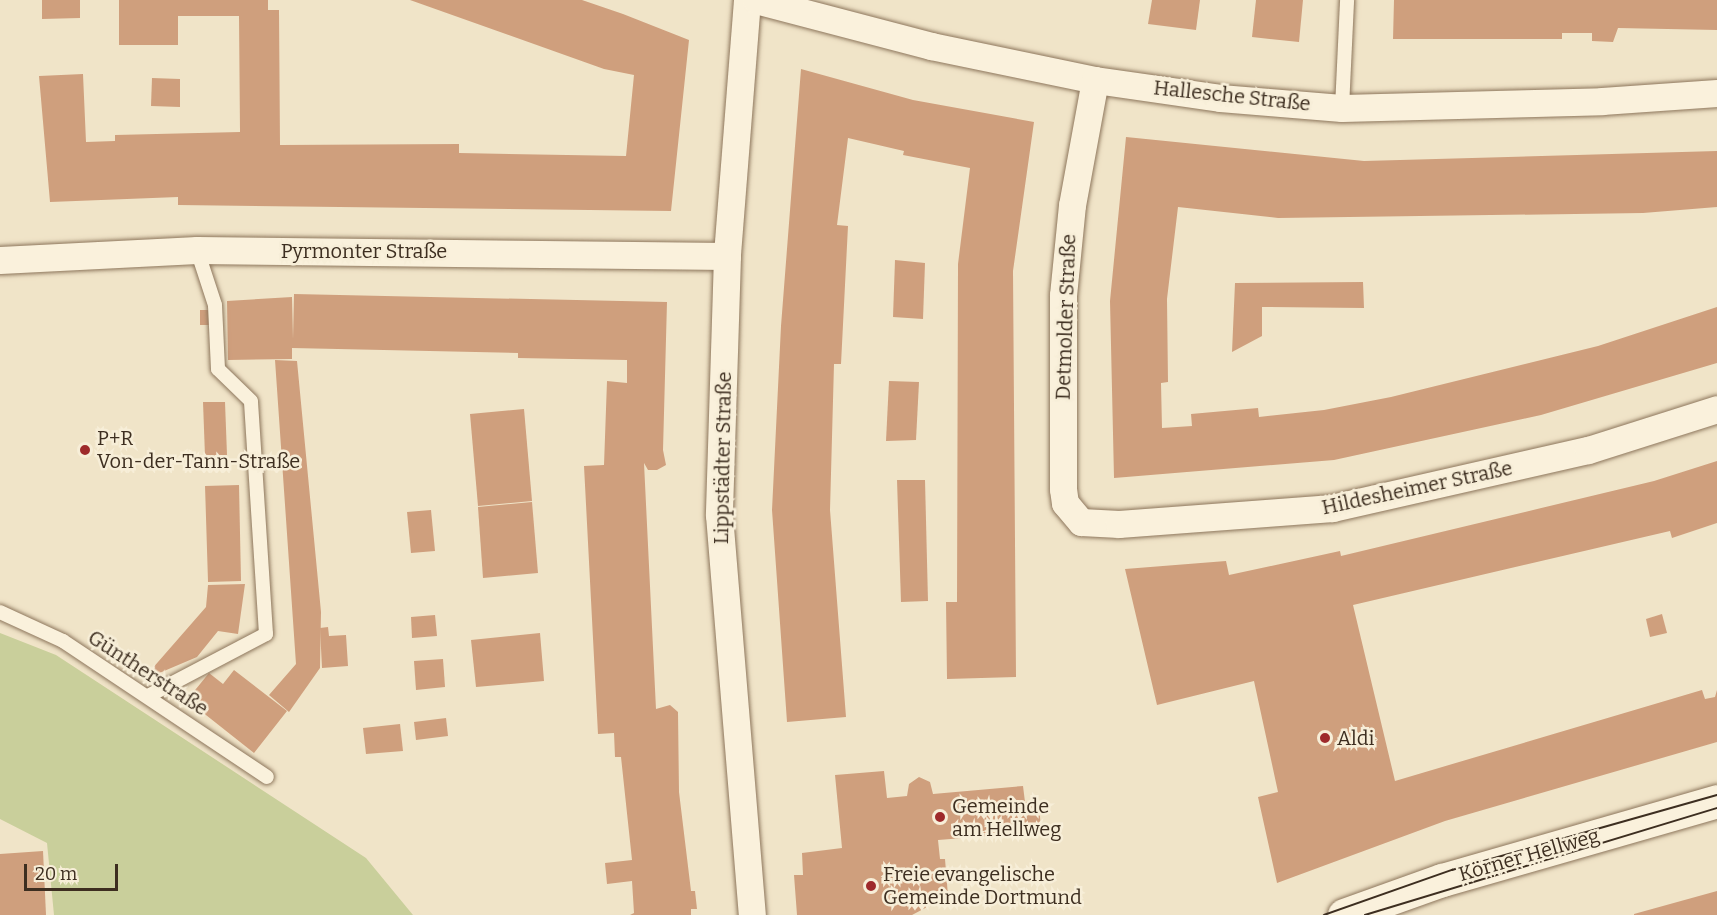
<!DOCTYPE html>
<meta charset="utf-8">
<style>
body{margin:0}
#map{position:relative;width:1717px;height:915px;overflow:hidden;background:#f0e4c8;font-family:Bitter,serif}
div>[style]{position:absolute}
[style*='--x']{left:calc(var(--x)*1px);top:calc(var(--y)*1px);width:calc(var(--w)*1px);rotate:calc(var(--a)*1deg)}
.green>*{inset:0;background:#c9cf9b}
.building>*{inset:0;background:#cf9f7d}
.roads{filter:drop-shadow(0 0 2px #8d765c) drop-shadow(0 0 2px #8d765c)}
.lane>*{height:14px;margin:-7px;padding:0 7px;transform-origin:7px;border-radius:7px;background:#faf1dc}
.street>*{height:27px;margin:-13.5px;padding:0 13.5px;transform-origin:13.5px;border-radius:13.5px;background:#faf1dc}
.secondary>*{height:33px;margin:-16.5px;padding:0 16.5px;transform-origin:16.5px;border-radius:16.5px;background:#faf1dc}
.tram>*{height:1.5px;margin:-0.75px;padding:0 0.75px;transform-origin:0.75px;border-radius:0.75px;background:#3d2e20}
.dots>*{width:16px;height:16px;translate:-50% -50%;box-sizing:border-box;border:3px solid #f7eed8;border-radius:50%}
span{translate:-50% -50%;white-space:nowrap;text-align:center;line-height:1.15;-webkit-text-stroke:5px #f7eed8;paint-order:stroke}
.street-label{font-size:20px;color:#3d2e20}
.poi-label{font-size:20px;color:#3d2e20}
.left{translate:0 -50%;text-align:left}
.scale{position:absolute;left:24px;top:864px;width:94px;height:27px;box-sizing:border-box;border:3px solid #3d2e20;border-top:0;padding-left:8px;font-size:18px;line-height:21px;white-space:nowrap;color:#3d2e20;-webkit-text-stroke:4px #f7eed8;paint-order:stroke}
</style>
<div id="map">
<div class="green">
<div style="clip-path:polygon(0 633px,56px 655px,366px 858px,413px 915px,54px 915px,47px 843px,0 819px)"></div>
</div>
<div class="building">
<div style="clip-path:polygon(42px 0,80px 0,80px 18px,42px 19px)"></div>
<div style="clip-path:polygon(119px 0,268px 0,268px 10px,279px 10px,280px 145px,459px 144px,459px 153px,626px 156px,634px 75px,604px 69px,410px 0,582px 0,623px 14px,689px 40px,671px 211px,178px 205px,178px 197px,50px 202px,39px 76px,83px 74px,86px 142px,115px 141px,115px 135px,240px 132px,239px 16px,178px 16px,178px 45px,119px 45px)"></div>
<div style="clip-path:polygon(1152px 0,1200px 0,1196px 30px,1148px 24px)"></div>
<div style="clip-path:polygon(1256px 0,1303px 0,1299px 42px,1252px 37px)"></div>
<div style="clip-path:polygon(1394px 0,1717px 0,1717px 30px,1618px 28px,1613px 42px,1592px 41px,1592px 33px,1562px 33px,1562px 39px,1393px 39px)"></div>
<div style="clip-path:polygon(801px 69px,913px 100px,1034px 122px,1013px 271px,1016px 677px,947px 679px,946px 602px,957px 602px,958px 264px,970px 168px,903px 155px,904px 151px,848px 138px,837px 225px,848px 226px,841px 364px,834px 364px,830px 510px,846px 717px,787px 722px,772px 510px,781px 326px)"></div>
<div style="clip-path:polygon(152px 78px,180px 79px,180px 107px,151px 106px)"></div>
<div style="clip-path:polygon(1126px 137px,1364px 161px,1717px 151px,1717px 207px,1643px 213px,1278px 218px,1178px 207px,1167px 299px,1168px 382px,1161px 383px,1162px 428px,1192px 426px,1191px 414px,1258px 408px,1259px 417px,1324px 410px,1391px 397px,1598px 346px,1717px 307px,1717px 363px,1541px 415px,1334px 460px,1114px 478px,1110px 301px)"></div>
<div style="clip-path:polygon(895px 260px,925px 263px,923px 319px,893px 317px)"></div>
<div style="clip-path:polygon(1363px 282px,1364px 308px,1262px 307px,1262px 336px,1232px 352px,1235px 283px)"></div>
<div style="clip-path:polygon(294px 294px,667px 302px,663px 450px,666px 465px,657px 470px,648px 470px,644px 463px,656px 709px,670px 705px,678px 712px,679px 792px,691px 891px,695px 891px,697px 909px,691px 909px,691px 915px,630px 915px,634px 913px,632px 881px,607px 884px,605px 863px,632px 860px,621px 757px,615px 757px,614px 733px,598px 734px,584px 466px,604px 465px,607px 381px,627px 383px,627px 360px,518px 358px,518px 353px,292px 348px,292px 359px,228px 360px,227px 301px,292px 297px,293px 339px)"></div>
<div style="clip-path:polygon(200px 310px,211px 310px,210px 325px,200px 325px)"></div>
<div style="clip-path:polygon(275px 360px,297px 361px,321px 612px,320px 668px,289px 712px,269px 695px,296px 664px)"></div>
<div style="clip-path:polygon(889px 381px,919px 382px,916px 440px,886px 441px)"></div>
<div style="clip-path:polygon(203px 402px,225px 402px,227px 455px,205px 456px)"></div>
<div style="clip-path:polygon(524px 409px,532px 501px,478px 506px,470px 414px)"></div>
<div style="clip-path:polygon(1717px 461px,1717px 523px,1672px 538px,1670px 531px,1353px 605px,1395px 781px,1702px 690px,1705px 699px,1715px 697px,1717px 690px,1717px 742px,1445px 821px,1277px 883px,1258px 797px,1278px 792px,1254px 681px,1157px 705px,1125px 569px,1226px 561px,1229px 575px,1340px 551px,1341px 556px,1654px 481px)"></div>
<div style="clip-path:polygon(897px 480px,925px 480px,928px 601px,901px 602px)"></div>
<div style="clip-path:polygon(239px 485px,241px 581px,208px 582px,205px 486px)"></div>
<div style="clip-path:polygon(532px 502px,538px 573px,483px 578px,478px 507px)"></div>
<div style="clip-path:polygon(431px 510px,435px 551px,411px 553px,407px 512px)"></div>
<div style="clip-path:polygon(245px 584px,238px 634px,218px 631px,197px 657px,157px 674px,151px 670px,206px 607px,208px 585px)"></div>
<div style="clip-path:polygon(1662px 614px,1667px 633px,1650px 637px,1646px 619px)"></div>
<div style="clip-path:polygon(435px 615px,437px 636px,412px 638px,411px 617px)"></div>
<div style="clip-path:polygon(328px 627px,329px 636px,346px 635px,348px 666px,322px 668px,320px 628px)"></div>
<div style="clip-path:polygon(540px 633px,544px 681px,476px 687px,471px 640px)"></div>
<div style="clip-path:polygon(443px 659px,445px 687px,416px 690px,414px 661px)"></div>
<div style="clip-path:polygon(234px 670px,287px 711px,254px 753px,187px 700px,209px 673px,223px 684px)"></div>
<div style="clip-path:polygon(446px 718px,448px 736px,416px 740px,414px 722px)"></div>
<div style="clip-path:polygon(400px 724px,403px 751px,366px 754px,363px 728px)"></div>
<div style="clip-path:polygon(884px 771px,887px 798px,907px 796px,909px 784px,919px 777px,930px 782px,933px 794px,1023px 786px,1025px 802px,1039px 801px,1041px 832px,938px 840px,940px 859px,945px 859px,948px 896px,912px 915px,797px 915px,794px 875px,803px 875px,802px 853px,842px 848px,835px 775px)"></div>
<div style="clip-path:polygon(43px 851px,46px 915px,0 915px,0 854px)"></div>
<div style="clip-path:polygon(1717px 891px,1717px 915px,1634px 915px,1634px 914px)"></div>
</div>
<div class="roads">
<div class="lane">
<div style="--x:1342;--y:108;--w:108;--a:-87.3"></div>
<div style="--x:0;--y:612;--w:69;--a:24.7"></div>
<div style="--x:63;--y:641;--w:245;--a:33.7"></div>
<div style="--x:150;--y:695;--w:131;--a:-27.7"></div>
<div style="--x:266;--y:634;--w:233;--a:-93.7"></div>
<div style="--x:251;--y:401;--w:46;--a:-135.9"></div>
<div style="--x:218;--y:369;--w:64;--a:-92.7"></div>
<div style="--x:215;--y:305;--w:58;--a:-108.1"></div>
</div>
<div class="street">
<div style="--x:747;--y:0;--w:257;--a:94.5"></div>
<div style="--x:727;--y:256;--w:259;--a:91.8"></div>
<div style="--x:719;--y:515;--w:401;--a:85.3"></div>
<div style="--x:756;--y:0;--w:181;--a:14.7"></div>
<div style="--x:931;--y:46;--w:167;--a:11.7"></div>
<div style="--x:1095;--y:80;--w:126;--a:8.2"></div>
<div style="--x:1220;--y:98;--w:122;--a:4.7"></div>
<div style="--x:1342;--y:108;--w:260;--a:-1.5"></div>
<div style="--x:1602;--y:101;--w:115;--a:-4"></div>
<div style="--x:1095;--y:80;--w:127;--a:100.4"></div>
<div style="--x:1072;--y:205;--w:90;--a:95.7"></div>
<div style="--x:1063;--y:295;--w:194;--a:90"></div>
<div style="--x:1063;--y:489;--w:14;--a:82"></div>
<div style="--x:1065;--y:503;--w:25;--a:50"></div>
<div style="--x:1081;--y:522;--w:38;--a:3"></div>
<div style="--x:1119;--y:524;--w:214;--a:-4.3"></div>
<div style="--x:1332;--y:508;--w:262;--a:-12.8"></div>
<div style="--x:1588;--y:450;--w:135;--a:-17.6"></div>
<div style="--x:0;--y:260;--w:197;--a:-2.9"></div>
<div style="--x:197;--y:250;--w:530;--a:0.65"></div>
</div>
<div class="secondary">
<div style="--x:1344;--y:915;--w:104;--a:-19.7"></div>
<div style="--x:1442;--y:880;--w:286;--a:-16"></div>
</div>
</div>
<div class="tram">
<div style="--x:1324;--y:915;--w:136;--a:-19.4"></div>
<div style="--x:1452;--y:870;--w:275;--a:-15.8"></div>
<div style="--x:1365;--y:915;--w:368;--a:-16.9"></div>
</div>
<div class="dots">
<div style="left:85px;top:450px;background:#9e2a2b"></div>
<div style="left:1325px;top:738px;background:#9e2a2b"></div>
<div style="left:940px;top:817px;background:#9e2a2b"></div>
<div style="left:871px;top:886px;background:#9e2a2b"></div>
</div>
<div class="street-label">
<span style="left:1232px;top:96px;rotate:6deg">Hallesche Straße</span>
<span style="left:364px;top:251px">Pyrmonter Straße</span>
<span style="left:1066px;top:317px;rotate:-88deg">Detmolder Straße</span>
<span style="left:723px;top:458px;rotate:-89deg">Lippstädter Straße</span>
<span style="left:1417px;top:488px;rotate:-12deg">Hildesheimer Straße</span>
<span style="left:148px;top:673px;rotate:33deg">Güntherstraße</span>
<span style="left:1529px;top:855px;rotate:-16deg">Körner Hellweg</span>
</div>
<div class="poi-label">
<span class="left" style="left:97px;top:450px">P+R<br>Von-der-Tann-Straße</span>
<span class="left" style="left:1337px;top:738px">Aldi</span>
<span class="left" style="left:952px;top:818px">Gemeinde<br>am Hellweg</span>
<span class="left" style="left:883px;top:886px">Freie evangelische<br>Gemeinde Dortmund</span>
</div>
<div class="scale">20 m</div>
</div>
